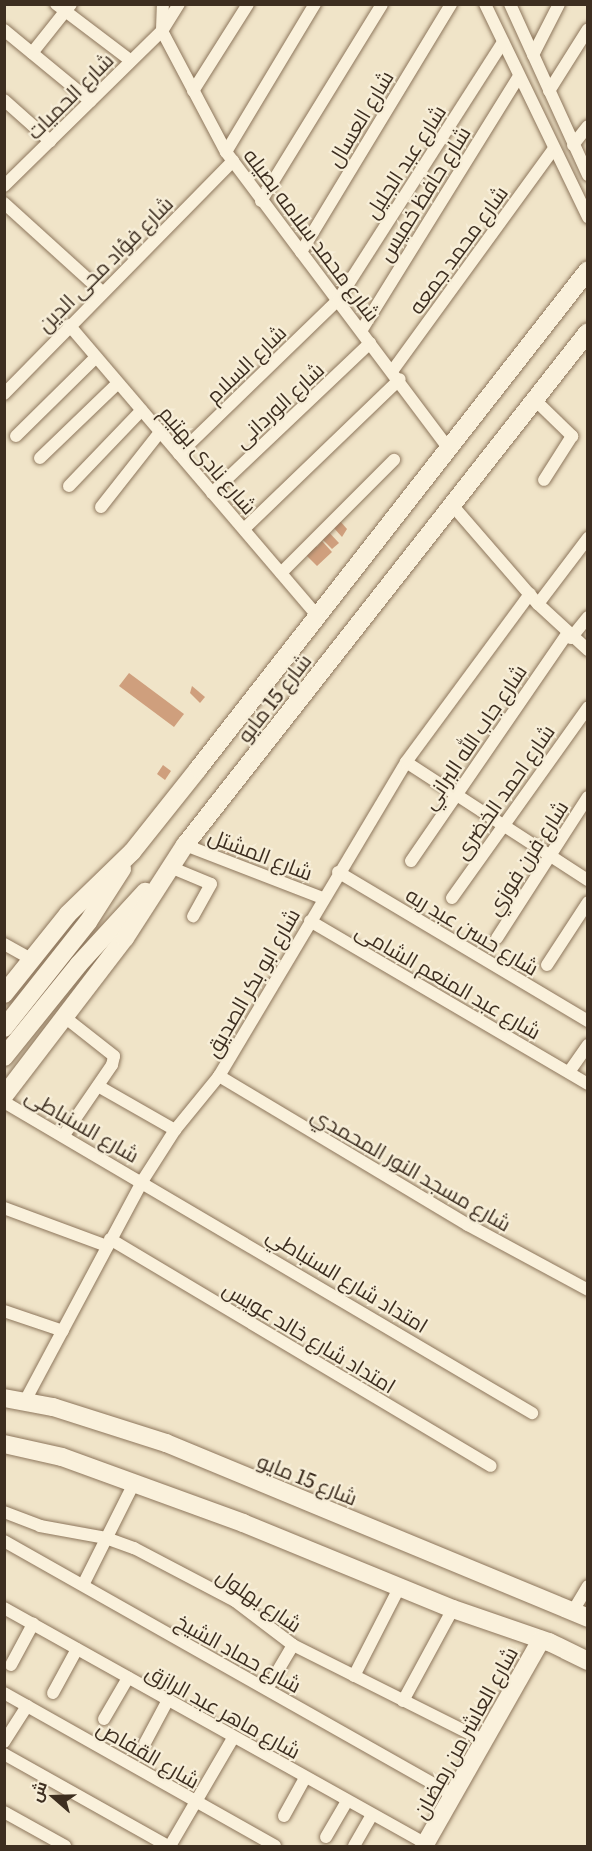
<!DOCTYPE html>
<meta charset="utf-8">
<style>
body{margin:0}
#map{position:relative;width:592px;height:1851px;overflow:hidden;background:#f0e4c8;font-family:Literata,Cairo,serif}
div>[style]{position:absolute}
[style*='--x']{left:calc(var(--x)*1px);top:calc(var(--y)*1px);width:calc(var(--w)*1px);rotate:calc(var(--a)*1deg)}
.building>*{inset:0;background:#cf9f7d}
.roads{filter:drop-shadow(0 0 2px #8d765c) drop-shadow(0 0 2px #8d765c)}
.street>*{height:12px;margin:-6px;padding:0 6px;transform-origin:6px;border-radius:6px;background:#faf1dc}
.secondary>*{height:18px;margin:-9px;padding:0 9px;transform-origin:9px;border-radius:9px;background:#faf1dc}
span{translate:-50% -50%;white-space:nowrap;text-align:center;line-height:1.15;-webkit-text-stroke:4.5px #f7eed8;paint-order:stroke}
.street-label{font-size:21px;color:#3d2e20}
.frame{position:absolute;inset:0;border:6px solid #3d2e20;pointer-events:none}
.north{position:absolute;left:24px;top:1767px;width:60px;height:60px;-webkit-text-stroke:4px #f7eed8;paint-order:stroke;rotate:290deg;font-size:16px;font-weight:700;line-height:24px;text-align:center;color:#3d2e20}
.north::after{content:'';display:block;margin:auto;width:21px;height:27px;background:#3d2e20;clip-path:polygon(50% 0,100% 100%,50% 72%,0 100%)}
</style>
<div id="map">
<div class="building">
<div style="clip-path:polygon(340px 521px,347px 529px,342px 537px,333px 527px)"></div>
<div style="clip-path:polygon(324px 527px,339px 543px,332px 549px,320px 537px)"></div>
<div style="clip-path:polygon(310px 539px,317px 547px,322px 541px,332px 552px,317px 566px,300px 549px)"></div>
<div style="clip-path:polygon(129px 673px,184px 714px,174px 727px,119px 686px)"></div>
<div style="clip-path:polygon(192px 686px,205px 697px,200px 703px,190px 693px)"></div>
<div style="clip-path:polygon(163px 765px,171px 771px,165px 780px,157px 774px)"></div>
<div style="clip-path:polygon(218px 838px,233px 845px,229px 854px,214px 846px)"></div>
</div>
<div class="roads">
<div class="street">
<div style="--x:56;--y:4;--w:94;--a:37.2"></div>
<div style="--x:485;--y:4;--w:237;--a:64.2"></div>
<div style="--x:510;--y:4;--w:188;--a:65.5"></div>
<div style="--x:4;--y:30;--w:112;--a:39.5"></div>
<div style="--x:162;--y:30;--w:26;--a:-88"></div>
<div style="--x:162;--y:31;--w:137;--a:62.1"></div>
<div style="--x:226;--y:152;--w:373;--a:53.1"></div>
<div style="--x:32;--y:53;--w:63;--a:-51.5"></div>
<div style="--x:533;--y:55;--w:57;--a:-63"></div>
<div style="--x:193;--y:91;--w:103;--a:-57.7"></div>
<div style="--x:549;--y:91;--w:73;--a:-57.8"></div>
<div style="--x:4;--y:100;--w:62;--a:41.7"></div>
<div style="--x:573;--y:145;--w:24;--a:-52"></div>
<div style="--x:226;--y:152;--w:173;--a:-59"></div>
<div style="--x:4;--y:186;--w:221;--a:-44.5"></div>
<div style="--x:162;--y:31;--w:32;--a:-58"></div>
<div style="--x:261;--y:201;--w:231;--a:-58.4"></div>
<div style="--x:4;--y:203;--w:132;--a:42.2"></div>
<div style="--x:301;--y:252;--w:290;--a:-58.8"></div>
<div style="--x:69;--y:325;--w:385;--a:49.5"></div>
<div style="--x:361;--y:331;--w:300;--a:-58.2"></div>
<div style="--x:393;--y:370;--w:272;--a:-54"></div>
<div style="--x:4;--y:394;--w:327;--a:-45.5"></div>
<div style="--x:535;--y:400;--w:52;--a:44.2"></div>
<div style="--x:572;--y:436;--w:52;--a:122.5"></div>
<div style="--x:16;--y:436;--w:112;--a:-44.6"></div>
<div style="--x:179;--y:454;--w:221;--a:-44.1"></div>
<div style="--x:338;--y:300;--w:306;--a:-57.4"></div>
<div style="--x:40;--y:458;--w:108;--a:-43.9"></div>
<div style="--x:69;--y:486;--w:105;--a:-46.2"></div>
<div style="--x:212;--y:493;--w:218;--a:-43.5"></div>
<div style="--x:453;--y:506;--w:130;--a:49.1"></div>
<div style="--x:538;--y:604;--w:68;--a:42.6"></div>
<div style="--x:101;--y:507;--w:95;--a:-51.8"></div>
<div style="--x:244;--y:529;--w:216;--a:-43.9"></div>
<div style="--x:281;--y:573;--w:160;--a:-45"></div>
<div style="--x:538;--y:604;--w:83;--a:-52.9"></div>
<div style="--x:571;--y:638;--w:27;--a:-51"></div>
<div style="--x:406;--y:762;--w:217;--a:33"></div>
<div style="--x:185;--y:845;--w:147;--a:21.1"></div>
<div style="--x:411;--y:861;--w:275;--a:-55.5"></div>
<div style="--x:170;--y:867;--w:44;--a:22.5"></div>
<div style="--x:211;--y:884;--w:37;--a:119"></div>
<div style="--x:338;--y:872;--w:291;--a:30.8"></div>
<div style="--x:452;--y:898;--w:234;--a:-54.5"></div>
<div style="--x:310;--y:921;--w:322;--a:30.4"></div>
<div style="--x:497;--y:938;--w:168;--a:-57.2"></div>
<div style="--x:4;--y:944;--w:31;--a:29"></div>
<div style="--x:547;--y:965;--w:75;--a:-56.9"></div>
<div style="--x:569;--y:1072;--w:33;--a:-55"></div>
<div style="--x:219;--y:1076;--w:290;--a:30.9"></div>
<div style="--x:468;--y:1225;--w:136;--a:28.4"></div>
<div style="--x:98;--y:1086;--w:89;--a:29.7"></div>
<div style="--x:4;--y:1102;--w:613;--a:30.5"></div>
<div style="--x:64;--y:1135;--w:85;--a:-55.6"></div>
<div style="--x:112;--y:1065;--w:9;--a:-77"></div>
<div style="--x:114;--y:1056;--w:60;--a:-141.8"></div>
<div style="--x:4;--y:1208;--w:110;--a:20.3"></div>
<div style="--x:110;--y:1239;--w:443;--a:30.8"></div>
<div style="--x:4;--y:1311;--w:62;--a:18.7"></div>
<div style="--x:25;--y:1401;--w:251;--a:-61.9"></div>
<div style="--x:143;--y:1180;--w:59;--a:-57.4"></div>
<div style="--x:175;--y:1130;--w:70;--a:-50.8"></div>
<div style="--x:219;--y:1076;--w:365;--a:-59.2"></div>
<div style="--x:406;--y:762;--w:209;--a:-53.6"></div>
<div style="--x:4;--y:1512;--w:39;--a:21"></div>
<div style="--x:40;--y:1526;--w:67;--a:10.3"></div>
<div style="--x:106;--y:1538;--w:30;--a:20"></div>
<div style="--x:134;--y:1548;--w:114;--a:27.7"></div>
<div style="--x:235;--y:1601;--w:73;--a:37.2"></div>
<div style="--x:293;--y:1645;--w:215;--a:26.6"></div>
<div style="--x:4;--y:1541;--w:518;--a:29.48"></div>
<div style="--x:83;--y:1585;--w:114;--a:-63.4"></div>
<div style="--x:4;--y:1608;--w:484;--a:29.2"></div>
<div style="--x:573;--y:1611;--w:29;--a:-59"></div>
<div style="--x:11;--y:1665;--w:47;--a:-61.8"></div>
<div style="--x:354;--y:1676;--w:99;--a:-62.9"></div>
<div style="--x:267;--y:1689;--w:51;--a:-59.4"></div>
<div style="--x:4;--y:1693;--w:311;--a:29.4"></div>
<div style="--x:53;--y:1693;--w:50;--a:-61.4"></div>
<div style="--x:403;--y:1701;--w:105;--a:-61.5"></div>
<div style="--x:104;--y:1719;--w:48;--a:-59.7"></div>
<div style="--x:4;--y:1742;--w:43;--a:-57.4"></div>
<div style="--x:145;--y:1743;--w:49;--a:-61.9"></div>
<div style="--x:4;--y:1754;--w:188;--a:29.3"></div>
<div style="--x:4;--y:1812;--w:70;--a:29.1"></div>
<div style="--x:284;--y:1816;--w:43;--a:-61.1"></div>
<div style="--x:326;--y:1837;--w:42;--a:-59.7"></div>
<div style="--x:170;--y:1846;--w:125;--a:-59.7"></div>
<div style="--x:354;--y:1846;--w:36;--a:-60"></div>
</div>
<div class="secondary">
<div style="--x:4;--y:994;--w:102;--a:-51.3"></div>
<div style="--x:68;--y:914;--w:89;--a:-44.1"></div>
<div style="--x:132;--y:852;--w:106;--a:-51.5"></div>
<div style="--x:198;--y:769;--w:633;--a:-51.99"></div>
<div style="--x:4;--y:1028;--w:135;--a:-51.6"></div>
<div style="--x:88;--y:922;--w:63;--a:-57.3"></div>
<div style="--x:4;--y:1057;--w:119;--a:-51.1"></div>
<div style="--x:79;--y:964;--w:98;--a:-47.5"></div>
<div style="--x:4;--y:1096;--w:199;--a:-52.6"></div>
<div style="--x:125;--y:938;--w:111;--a:-57.2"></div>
<div style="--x:185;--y:845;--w:652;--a:-51.85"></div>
<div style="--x:4;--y:1398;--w:50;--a:10.4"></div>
<div style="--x:53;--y:1407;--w:119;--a:17.7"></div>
<div style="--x:166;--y:1443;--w:457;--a:22.5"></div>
<div style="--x:4;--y:1444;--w:59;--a:12.6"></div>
<div style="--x:62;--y:1457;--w:193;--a:20"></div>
<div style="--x:243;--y:1523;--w:227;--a:22.3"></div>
<div style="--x:453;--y:1609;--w:102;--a:19"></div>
<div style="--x:549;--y:1642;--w:43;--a:26"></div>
<div style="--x:424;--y:1846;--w:237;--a:-60.4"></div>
</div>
</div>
<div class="street-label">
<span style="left:69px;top:95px;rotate:-45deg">شارع الحميات</span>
<span style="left:359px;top:118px;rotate:-59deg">شارع العسال</span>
<span style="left:404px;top:161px;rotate:-57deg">شارع عبد الجليل</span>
<span style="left:423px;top:193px;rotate:-58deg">شارع حافظ خميس</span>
<span style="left:313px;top:234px;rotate:53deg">شارع محمد سلامه بصيله</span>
<span style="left:457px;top:249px;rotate:-54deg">شارع محمد جمعه</span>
<span style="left:104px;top:263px;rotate:-45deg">شارع فؤاد محى الدين</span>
<span style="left:245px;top:363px;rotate:-44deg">شارع السلام</span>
<span style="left:278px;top:404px;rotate:-43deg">شارع الوردانى</span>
<span style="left:209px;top:459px;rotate:49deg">شارع نادى بهتيم</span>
<span style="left:273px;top:697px;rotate:-52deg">شارع 15 مايو</span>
<span style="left:473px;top:736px;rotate:-56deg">شارع جاب الله البراني</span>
<span style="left:503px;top:791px;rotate:-55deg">شارع احمد الخضرى</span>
<span style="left:261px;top:853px;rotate:21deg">شارع المشتل</span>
<span style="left:526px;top:857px;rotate:-57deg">شارع فرن فوزي</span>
<span style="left:473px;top:930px;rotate:31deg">شارع حسن عبد ربه</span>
<span style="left:449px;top:980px;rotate:30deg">شارع عبد المنعم الشامى</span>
<span style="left:251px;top:982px;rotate:-60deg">شارع ابو بكر الصديق</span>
<span style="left:83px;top:1124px;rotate:30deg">شارع السنباطى</span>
<span style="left:412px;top:1168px;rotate:30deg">شارع مسجد النور المحمدي</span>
<span style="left:348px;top:1279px;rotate:31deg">امتداد شارع السنباطي</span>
<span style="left:310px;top:1336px;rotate:31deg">امتداد شارع خالد عويس</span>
<span style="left:308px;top:1478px;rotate:22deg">شارع 15 مايو</span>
<span style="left:260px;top:1599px;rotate:34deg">شارع بهلول</span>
<span style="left:239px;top:1652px;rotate:29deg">شارع حماد الشيخ</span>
<span style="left:224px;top:1710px;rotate:29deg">شارع ماهر عبد الرازق</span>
<span style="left:464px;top:1732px;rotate:-61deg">شارع العاشر من رمضان</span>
<span style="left:149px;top:1753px;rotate:30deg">شارع القفاص</span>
</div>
<div class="frame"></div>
<div class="north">ش</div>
</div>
